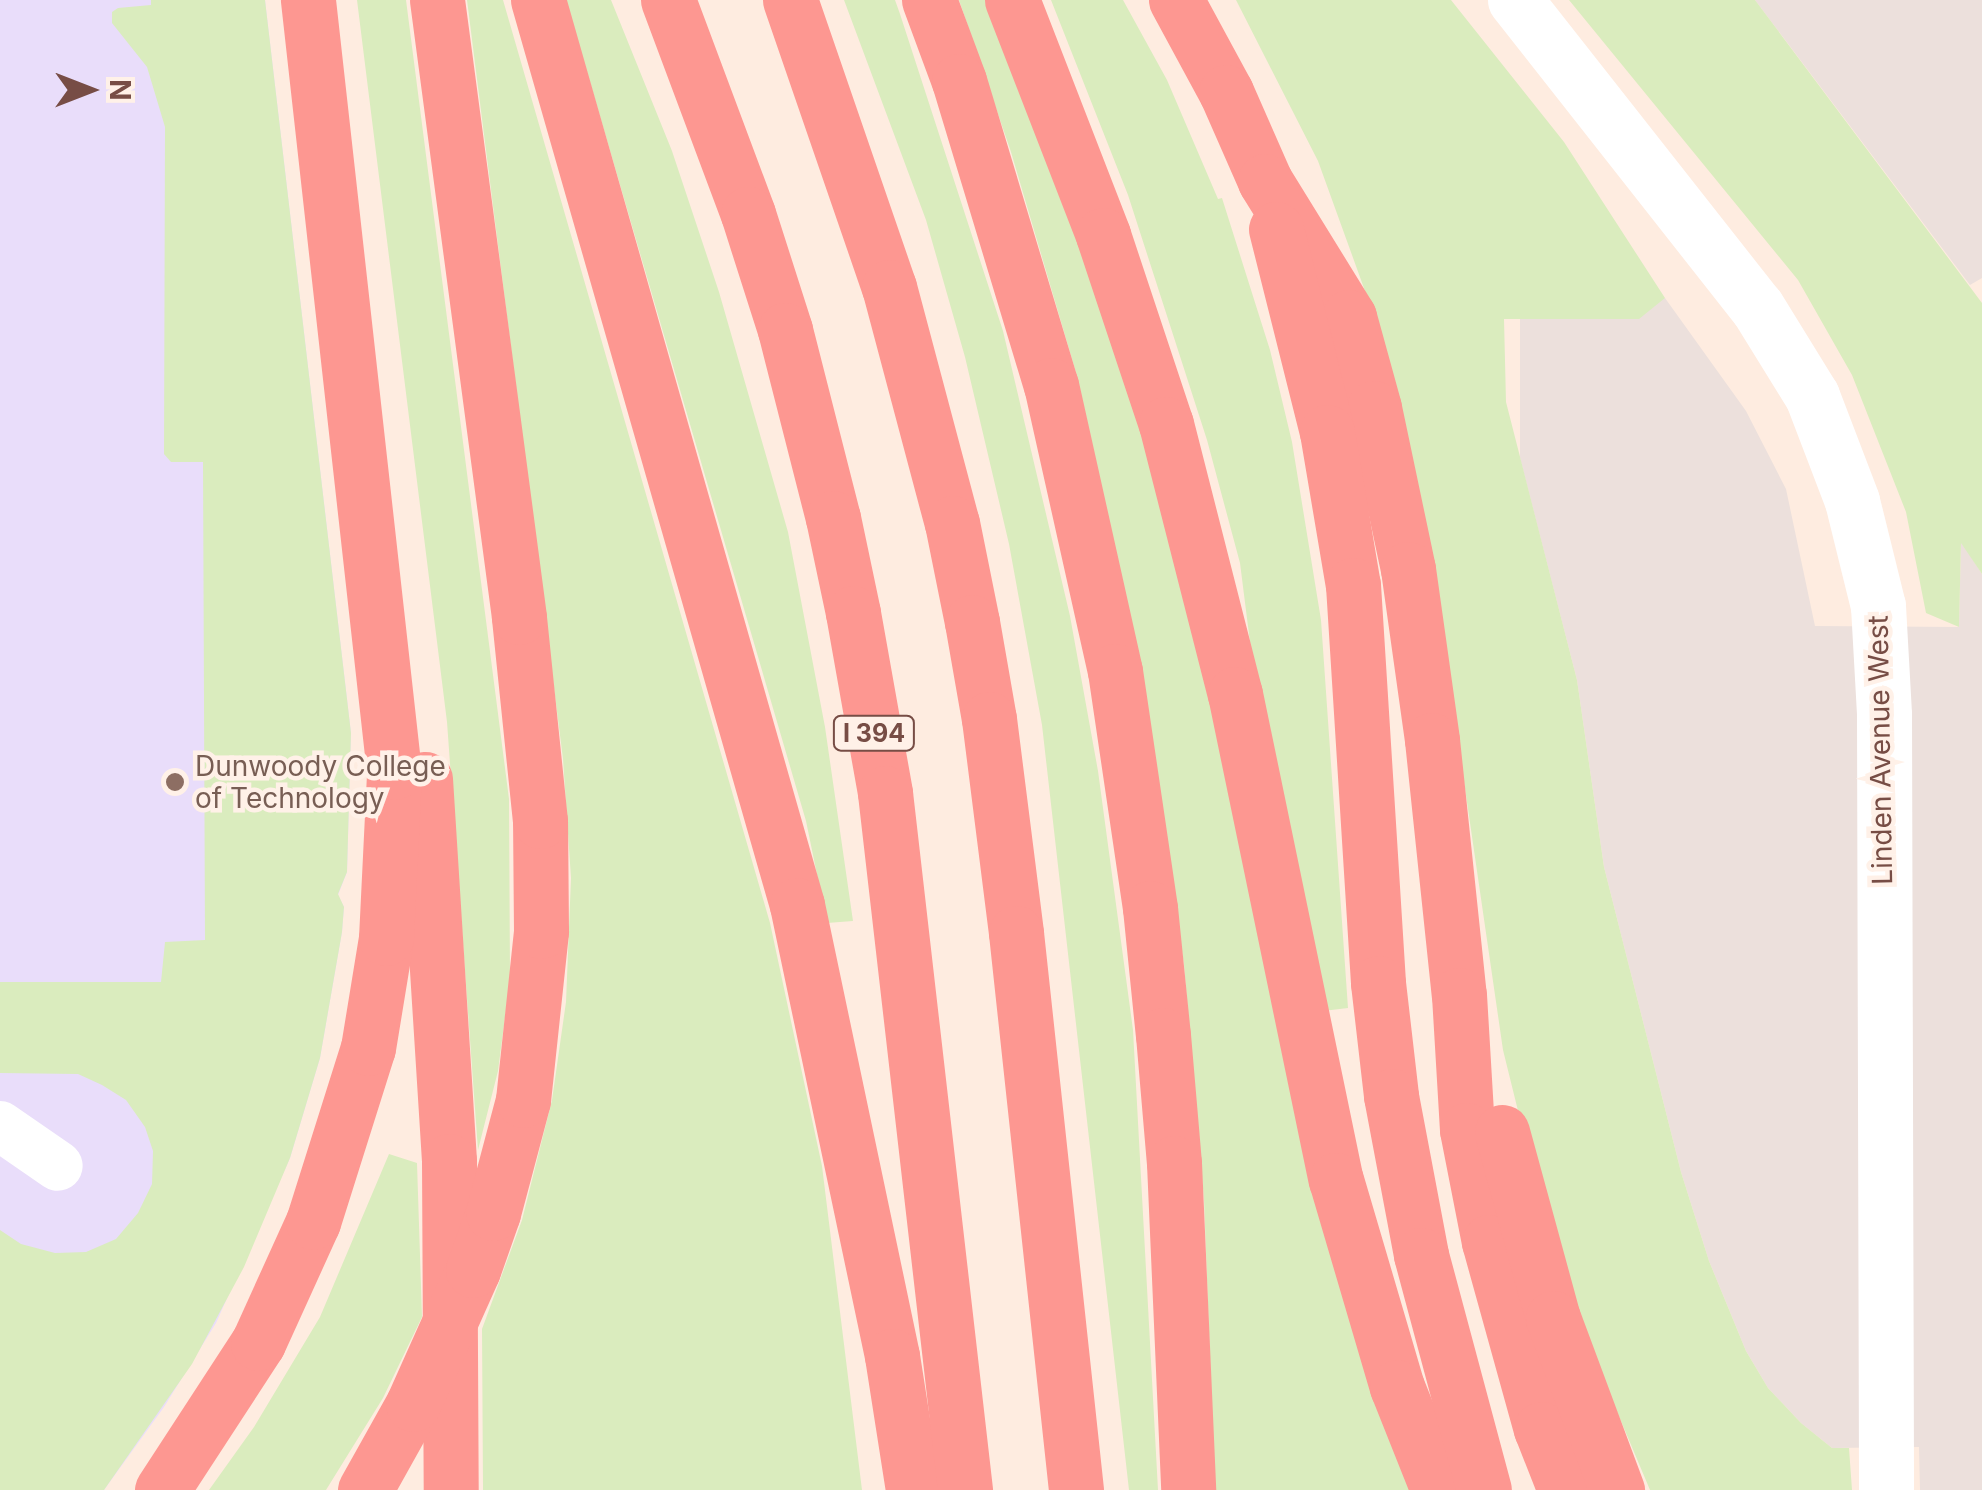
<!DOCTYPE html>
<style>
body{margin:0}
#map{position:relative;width:1982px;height:1490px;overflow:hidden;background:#feece0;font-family:Inter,sans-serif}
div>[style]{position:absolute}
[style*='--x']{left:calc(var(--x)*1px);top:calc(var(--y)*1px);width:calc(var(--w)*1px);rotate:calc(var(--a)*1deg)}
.industrial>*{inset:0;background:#ece0dc}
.education>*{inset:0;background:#e9ddfa}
.green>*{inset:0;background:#daecbe}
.street>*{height:50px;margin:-25px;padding:0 25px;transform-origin:25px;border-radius:25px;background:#fff}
.secondary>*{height:55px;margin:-27.5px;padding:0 27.5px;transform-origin:27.5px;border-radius:27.5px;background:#fff}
.highway>*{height:55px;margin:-27.5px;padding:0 27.5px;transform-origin:27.5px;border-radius:27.5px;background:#fd9791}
.dots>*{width:28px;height:28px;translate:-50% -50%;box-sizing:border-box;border:5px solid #fff1e8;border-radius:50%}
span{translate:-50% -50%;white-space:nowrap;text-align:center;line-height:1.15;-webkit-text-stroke:9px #fff1e8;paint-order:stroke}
.shield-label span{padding:2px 8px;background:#fff1e8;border:2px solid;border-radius:8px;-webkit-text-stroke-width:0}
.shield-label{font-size:25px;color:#774d45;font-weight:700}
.street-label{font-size:28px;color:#774d45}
.education-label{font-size:28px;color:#785e54}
.left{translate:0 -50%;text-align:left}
.north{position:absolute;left:40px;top:40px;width:100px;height:100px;-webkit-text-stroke:8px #fff1e8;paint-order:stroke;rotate:90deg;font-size:28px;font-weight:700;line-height:40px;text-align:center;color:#774d45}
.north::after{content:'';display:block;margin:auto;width:35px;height:45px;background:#774d45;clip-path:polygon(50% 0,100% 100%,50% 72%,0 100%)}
</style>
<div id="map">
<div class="industrial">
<div style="clip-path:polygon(1755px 0,1982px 0,1982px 278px,1970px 285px)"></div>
<div style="clip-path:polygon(1520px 297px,1665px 298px,1746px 411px,1786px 489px,1815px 626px,1959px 627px,1961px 541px,1982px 574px,1982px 1490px,1920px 1490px,1919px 1447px,1832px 1448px,1801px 1423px,1768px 1388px,1746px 1351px,1709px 1261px,1681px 1172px,1604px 867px,1577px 680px,1520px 458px)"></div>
</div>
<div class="education">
<div style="clip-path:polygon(0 0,265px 0,351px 733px,347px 872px,338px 895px,344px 907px,342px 932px,320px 1058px,290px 1158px,216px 1323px,164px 1407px,104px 1490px,0 1490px)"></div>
</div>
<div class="green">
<div style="clip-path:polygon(151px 0,265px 0,351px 733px,347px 872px,338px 894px,344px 907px,342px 932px,320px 1058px,290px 1158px,244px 1267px,192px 1364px,104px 1490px,0 1490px,0 1230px,21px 1244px,55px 1253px,86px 1252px,116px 1239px,138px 1213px,152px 1184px,153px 1151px,145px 1127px,126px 1100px,102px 1085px,78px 1074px,0 1073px,0 982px,161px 982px,165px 942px,205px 940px,203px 462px,171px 462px,164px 454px,165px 127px,147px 67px,112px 23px,112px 12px,118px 8px,151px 5px)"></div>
<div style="clip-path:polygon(357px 0,406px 0,509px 799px,510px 979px,498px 1071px,478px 1150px,447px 722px)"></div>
<div style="clip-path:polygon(467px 0,503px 0,770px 923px,822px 1166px,862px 1490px,483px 1490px,482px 1329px,522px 1220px,552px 1100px,566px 1002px,571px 878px,563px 759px)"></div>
<div style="clip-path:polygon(566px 0,611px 0,672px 151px,719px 292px,788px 532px,825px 727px,853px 921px,827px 923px,806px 821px)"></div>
<div style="clip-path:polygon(844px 0,895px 0,900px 14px,1003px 331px,1070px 616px,1098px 771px,1133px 1030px,1158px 1490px,1129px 1490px,1042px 725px,1009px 544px,965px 357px,926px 220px)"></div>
<div style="clip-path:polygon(959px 0,986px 0,1025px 94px,1134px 401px,1417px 1490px,1215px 1490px,1204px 1200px,1184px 965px,1140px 660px,1077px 376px,1011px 152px)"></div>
<div style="clip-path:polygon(1051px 0,1123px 0,1167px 80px,1218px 199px,1222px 198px,1270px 350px,1292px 442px,1321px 620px,1348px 1008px,1323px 1011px,1253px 666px,1240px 563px,1207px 440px,1128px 195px)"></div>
<div style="clip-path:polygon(1236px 0,1451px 0,1564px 142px,1665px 298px,1639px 319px,1504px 319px,1506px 402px,1577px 680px,1604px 867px,1681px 1172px,1709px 1261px,1746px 1351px,1768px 1388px,1801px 1423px,1832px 1448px,1849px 1448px,1852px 1490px,1650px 1490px,1602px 1376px,1537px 1188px,1503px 1050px,1442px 630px,1365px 291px,1318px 161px)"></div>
<div style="clip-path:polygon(1569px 0,1755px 0,1982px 303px,1982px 574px,1961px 543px,1959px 627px,1926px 613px,1906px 512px,1852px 375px,1798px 280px)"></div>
<div style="clip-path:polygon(389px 1154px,417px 1163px,422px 1317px,383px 1398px,326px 1490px,209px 1490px,254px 1427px,320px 1317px)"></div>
</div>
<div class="street">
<div style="--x:0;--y:1126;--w:70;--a:34.6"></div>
</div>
<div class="secondary">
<div style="--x:1515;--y:0;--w:391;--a:51.8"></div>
<div style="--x:1757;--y:307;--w:105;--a:58.3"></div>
<div style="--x:1812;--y:396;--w:112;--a:69.1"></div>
<div style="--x:1852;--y:501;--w:108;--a:76.1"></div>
<div style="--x:1878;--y:606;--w:109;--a:86.8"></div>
<div style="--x:1884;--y:715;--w:775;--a:89.85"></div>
</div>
<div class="highway">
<div style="--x:538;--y:0;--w:941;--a:74.03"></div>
<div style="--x:797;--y:905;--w:461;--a:78.1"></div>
<div style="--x:892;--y:1356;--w:136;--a:81.1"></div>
<div style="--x:668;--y:0;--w:228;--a:69.5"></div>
<div style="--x:748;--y:214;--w:122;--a:72.3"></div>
<div style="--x:785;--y:330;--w:194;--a:75.7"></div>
<div style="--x:833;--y:518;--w:97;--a:78.1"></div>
<div style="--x:853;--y:613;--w:183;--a:79.9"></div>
<div style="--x:885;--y:793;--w:702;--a:83.45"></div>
<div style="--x:790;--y:0;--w:304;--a:71"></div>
<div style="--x:889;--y:287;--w:244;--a:75.1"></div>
<div style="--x:952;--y:523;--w:101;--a:78.6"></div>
<div style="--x:972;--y:622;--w:98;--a:80.1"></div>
<div style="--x:989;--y:719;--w:216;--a:82.8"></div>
<div style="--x:1016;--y:933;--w:560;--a:83.85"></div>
<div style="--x:929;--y:0;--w:86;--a:69.7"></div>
<div style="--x:959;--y:81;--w:318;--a:73.2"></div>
<div style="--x:1051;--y:385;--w:293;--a:77.4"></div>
<div style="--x:1115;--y:671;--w:240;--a:81.6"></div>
<div style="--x:1150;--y:908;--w:128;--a:84.2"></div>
<div style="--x:1163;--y:1035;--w:128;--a:85.1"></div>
<div style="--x:1174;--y:1163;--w:327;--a:87.5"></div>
<div style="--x:1012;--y:0;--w:252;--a:68.8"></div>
<div style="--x:1103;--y:235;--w:199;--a:71.6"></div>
<div style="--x:1166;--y:424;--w:279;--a:75.7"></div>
<div style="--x:1235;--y:694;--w:496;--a:78.3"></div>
<div style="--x:1336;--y:1180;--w:216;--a:73.6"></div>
<div style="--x:1397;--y:1387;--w:111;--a:68.3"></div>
<div style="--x:1176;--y:0;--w:105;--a:61.5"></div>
<div style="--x:1226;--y:92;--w:97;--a:66.3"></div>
<div style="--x:1265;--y:181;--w:160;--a:58.3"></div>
<div style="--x:1349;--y:317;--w:94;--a:74.6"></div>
<div style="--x:1374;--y:408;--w:165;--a:78.1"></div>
<div style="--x:1408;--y:569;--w:173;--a:82"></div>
<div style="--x:1432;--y:740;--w:256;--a:84"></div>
<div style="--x:1459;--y:995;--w:135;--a:86.6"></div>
<div style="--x:1467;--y:1130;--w:114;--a:78.9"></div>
<div style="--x:1489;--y:1242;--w:194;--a:74.5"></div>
<div style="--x:1541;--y:1429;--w:66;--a:68.5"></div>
<div style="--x:1276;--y:229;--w:209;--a:75.9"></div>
<div style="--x:1327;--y:432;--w:155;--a:80.4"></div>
<div style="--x:1353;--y:585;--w:399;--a:86.4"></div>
<div style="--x:1378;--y:983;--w:114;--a:83.4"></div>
<div style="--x:1391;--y:1096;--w:162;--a:79.3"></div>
<div style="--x:1421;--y:1255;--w:243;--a:75"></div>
<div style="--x:425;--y:779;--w:383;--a:86.4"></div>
<div style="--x:449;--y:1161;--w:329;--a:89.7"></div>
<div style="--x:1502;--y:1132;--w:193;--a:74.7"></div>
<div style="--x:1553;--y:1318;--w:184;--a:69.6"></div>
<div style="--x:162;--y:1490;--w:176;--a:-56.9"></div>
<div style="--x:258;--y:1343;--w:133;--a:-65.6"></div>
<div style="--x:313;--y:1222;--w:182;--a:-72.5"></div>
<div style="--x:368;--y:1048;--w:111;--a:-80.7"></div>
<div style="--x:386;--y:938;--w:166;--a:-87.2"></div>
<div style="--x:394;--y:772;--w:777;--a:-96.36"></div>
<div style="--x:365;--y:1490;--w:98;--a:-60.8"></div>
<div style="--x:413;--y:1404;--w:147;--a:-65.9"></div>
<div style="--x:473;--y:1270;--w:60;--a:-70.7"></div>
<div style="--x:493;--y:1213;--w:117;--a:-75.1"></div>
<div style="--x:523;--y:1100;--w:170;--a:-83.9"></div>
<div style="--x:541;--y:931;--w:110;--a:-90.5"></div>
<div style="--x:540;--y:821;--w:205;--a:-95.9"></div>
<div style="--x:519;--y:617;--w:622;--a:-97.57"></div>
</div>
<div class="dots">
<div style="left:175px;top:782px;background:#8d6e63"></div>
</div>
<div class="shield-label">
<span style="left:874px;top:733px">I 394</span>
</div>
<div class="street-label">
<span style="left:1880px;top:750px;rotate:-91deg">Linden Avenue West</span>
</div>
<div class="education-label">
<span class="left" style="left:195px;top:782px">Dunwoody College<br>of Technology</span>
</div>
<div class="north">N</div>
</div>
